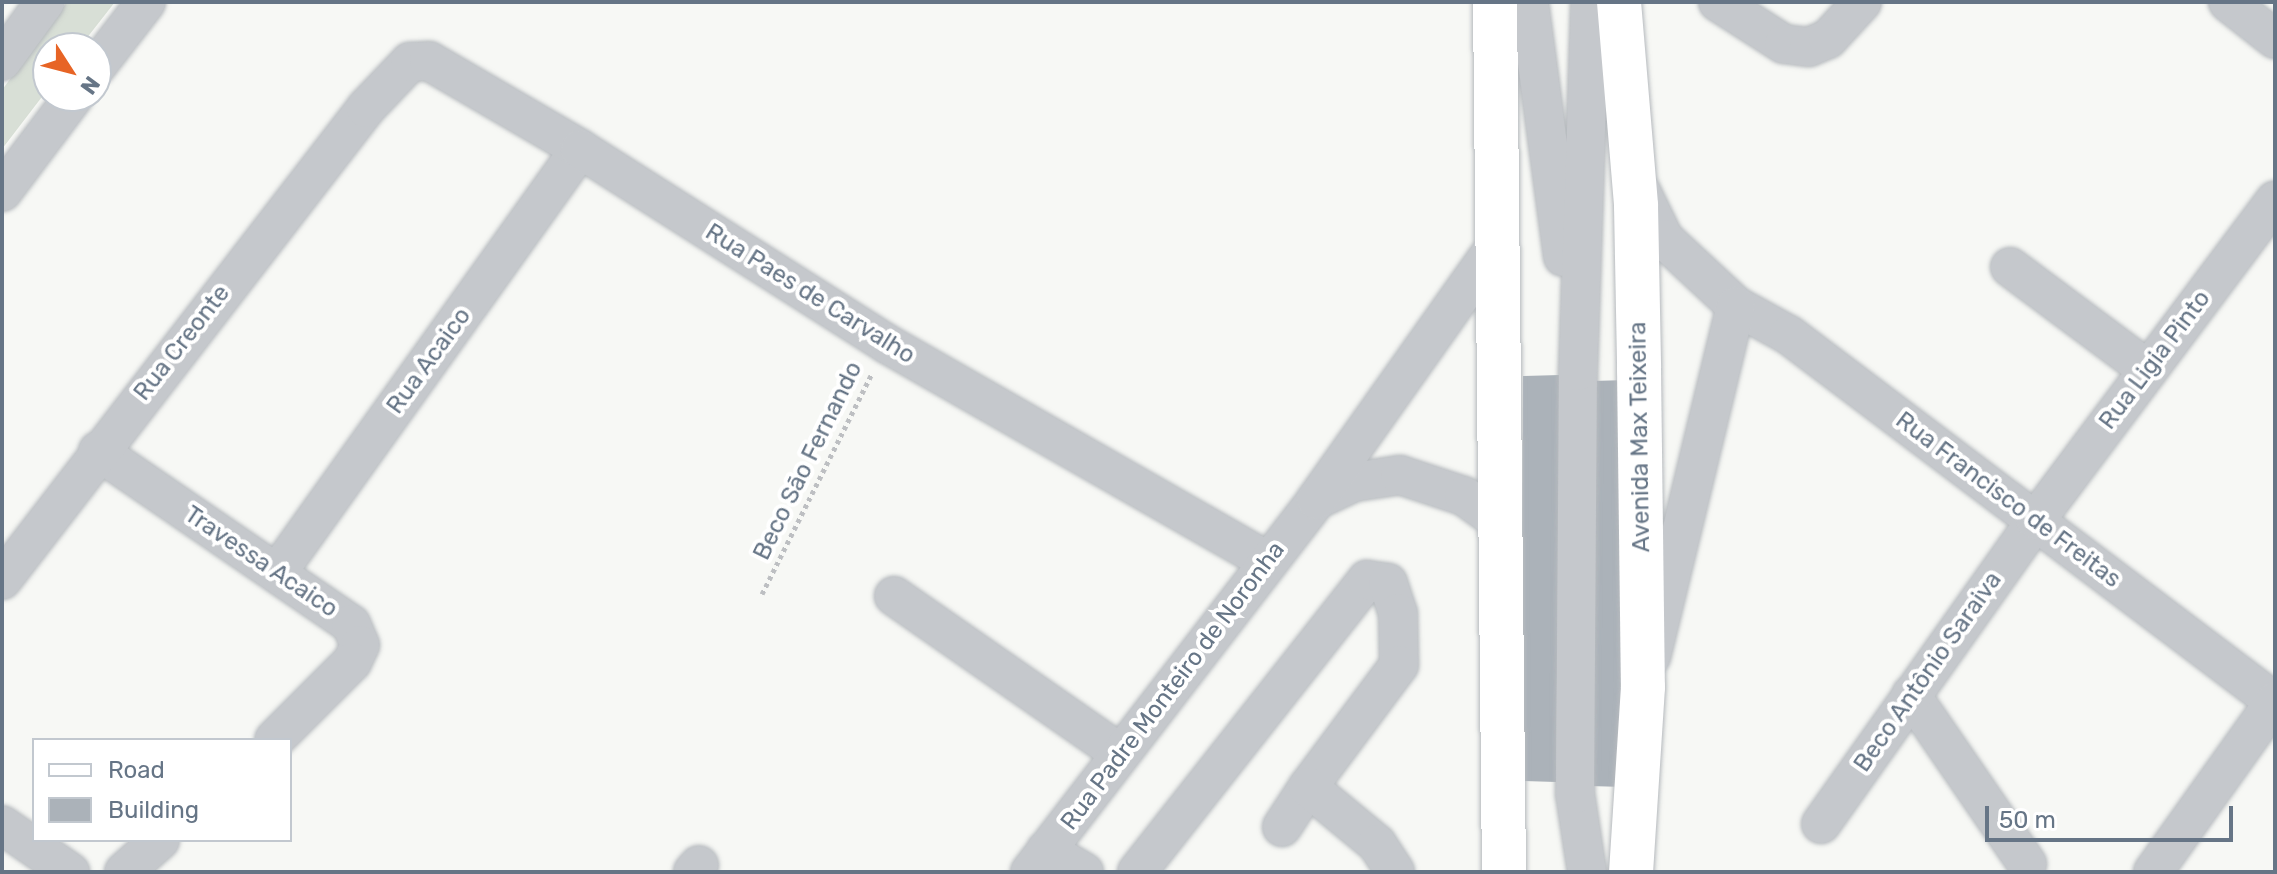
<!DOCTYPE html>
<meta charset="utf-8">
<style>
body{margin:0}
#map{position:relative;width:2277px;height:874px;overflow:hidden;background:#f7f8f5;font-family:Rubik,sans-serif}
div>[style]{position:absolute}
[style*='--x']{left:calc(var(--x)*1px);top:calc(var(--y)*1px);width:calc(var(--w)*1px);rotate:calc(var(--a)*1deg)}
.green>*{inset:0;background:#d8dfd6}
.building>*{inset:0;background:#abb2b9}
.path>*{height:5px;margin-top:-2.5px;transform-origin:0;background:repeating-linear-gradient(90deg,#bdbfc2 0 4px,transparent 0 8px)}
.roads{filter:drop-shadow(0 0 2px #b6babe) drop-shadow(0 0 2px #b6babe)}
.minor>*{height:38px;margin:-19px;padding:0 19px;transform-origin:19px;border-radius:19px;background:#c5c8cc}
.major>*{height:44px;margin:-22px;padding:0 22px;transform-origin:22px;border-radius:22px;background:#fff}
span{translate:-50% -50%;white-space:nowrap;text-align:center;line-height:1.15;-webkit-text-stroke:8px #fff;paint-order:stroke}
.street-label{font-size:24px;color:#667586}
.frame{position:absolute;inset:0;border:4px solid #667586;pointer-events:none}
.legend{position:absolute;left:32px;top:738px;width:260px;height:104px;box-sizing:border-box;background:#fff;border:2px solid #c2c8cf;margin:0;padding:10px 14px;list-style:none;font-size:24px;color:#667586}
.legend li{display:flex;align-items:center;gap:16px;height:40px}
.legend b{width:40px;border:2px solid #c2c8cf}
.north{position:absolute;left:32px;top:32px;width:80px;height:80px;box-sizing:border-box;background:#fff;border:2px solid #c2c8cf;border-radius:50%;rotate:126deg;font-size:22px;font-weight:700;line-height:32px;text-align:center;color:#667586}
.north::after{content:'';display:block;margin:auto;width:28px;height:36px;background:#e76425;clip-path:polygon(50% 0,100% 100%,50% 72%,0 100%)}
.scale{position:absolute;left:1985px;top:806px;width:248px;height:36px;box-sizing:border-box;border:4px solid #667586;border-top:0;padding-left:10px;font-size:24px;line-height:28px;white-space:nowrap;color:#667586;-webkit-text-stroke:6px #fff;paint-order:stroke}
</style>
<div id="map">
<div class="green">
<div style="clip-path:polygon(67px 2px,115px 2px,79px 48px,48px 48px,48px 89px,2px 149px,2px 90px)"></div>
</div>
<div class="building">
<div style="clip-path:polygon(1560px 375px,1556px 782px,1521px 781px,1523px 376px)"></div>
<div style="clip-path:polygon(1628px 380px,1625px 787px,1589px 786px,1592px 381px)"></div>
</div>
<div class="path">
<div style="--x:762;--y:594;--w:247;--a:-63.5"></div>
</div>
<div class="roads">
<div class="minor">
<div style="--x:1529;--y:2;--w:257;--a:82.4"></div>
<div style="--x:1718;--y:2;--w:78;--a:32.5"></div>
<div style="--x:1784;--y:44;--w:25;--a:7"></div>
<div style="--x:1809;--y:47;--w:21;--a:-23"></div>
<div style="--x:1828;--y:39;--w:50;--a:-47.4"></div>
<div style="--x:2228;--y:2;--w:60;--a:38.2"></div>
<div style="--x:2;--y:61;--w:73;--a:-53.9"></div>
<div style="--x:96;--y:67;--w:82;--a:-52.4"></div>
<div style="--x:1635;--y:179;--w:67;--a:64.2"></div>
<div style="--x:1664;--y:239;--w:98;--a:42.9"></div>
<div style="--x:1736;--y:306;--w:60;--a:28.7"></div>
<div style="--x:1789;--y:335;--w:609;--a:37.06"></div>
<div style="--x:2;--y:192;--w:120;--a:-53.1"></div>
<div style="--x:2010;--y:267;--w:172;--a:36.7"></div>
<div style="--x:98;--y:451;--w:306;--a:34.4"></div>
<div style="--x:351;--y:624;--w:23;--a:67"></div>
<div style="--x:360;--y:645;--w:19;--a:115"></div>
<div style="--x:352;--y:662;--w:110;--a:135"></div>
<div style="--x:1316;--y:500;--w:42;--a:-25.3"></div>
<div style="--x:1354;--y:482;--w:47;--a:-8.7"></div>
<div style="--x:1400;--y:475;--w:67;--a:18.2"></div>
<div style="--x:1464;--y:496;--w:44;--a:35.8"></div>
<div style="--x:277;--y:573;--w:521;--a:-54.45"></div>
<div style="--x:2;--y:580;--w:596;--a:-52.36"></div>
<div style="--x:366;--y:108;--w:64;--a:-46.3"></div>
<div style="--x:410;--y:62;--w:19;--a:-3"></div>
<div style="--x:429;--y:61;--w:175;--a:30.2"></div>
<div style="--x:580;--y:149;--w:364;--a:32.4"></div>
<div style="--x:887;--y:344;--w:438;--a:29.7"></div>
<div style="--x:894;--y:596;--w:275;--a:34.8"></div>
<div style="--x:1651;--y:657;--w:361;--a:-76.4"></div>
<div style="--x:1911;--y:695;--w:205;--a:55.5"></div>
<div style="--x:1821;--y:824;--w:372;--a:-54.7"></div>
<div style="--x:2036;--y:520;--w:399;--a:-53.2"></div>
<div style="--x:2;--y:825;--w:83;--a:34.7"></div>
<div style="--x:1282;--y:827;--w:48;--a:-57"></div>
<div style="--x:1046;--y:850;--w:44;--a:30.1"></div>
<div style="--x:124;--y:872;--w:48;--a:-41.6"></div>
<div style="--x:693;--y:872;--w:9;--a:-49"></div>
<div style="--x:1030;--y:872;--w:469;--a:-52.4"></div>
<div style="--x:1316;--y:500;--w:314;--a:-54.7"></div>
<div style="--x:1137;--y:872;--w:372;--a:-51.8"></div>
<div style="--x:1367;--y:580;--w:21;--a:8"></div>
<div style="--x:1388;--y:583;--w:32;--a:72"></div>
<div style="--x:1398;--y:613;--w:52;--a:88.9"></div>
<div style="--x:1399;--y:665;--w:152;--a:126.7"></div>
<div style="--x:1308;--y:787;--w:89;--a:39.6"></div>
<div style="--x:1377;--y:844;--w:33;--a:57"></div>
<div style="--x:1587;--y:872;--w:79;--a:-98.7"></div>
<div style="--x:1575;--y:794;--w:423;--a:-89.6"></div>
<div style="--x:1578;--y:371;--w:369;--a:-88.1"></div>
<div style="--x:2153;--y:872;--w:210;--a:-54.5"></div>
</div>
<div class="major">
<div style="--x:1495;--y:2;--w:870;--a:89.41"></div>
<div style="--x:1619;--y:2;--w:205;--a:85.2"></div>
<div style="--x:1636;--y:206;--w:162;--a:88.9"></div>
<div style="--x:1639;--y:368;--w:319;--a:89.3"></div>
<div style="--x:1643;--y:687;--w:185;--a:93.7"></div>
</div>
</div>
<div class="street-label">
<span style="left:810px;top:294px;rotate:32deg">Rua Paes de Carvalho</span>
<span style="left:182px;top:343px;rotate:-52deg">Rua Creonte</span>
<span style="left:2155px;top:360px;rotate:-53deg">Rua Ligia Pinto</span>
<span style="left:429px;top:361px;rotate:-54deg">Rua Acaico</span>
<span style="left:1640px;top:437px;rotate:-91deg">Avenida Max Teixeira</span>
<span style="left:808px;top:461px;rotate:-64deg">Beco São Fernando</span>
<span style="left:2008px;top:500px;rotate:37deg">Rua Francisco de Freitas</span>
<span style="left:261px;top:562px;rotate:34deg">Travessa Acaico</span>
<span style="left:1928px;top:672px;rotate:-55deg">Beco Antônio Saraiva</span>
<span style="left:1173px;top:686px;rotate:-53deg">Rua Padre Monteiro de Noronha</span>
</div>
<div class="frame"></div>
<ul class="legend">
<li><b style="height:10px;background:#fff"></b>Road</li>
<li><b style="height:22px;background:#abb2b9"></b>Building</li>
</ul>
<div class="north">N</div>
<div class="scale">50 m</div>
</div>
